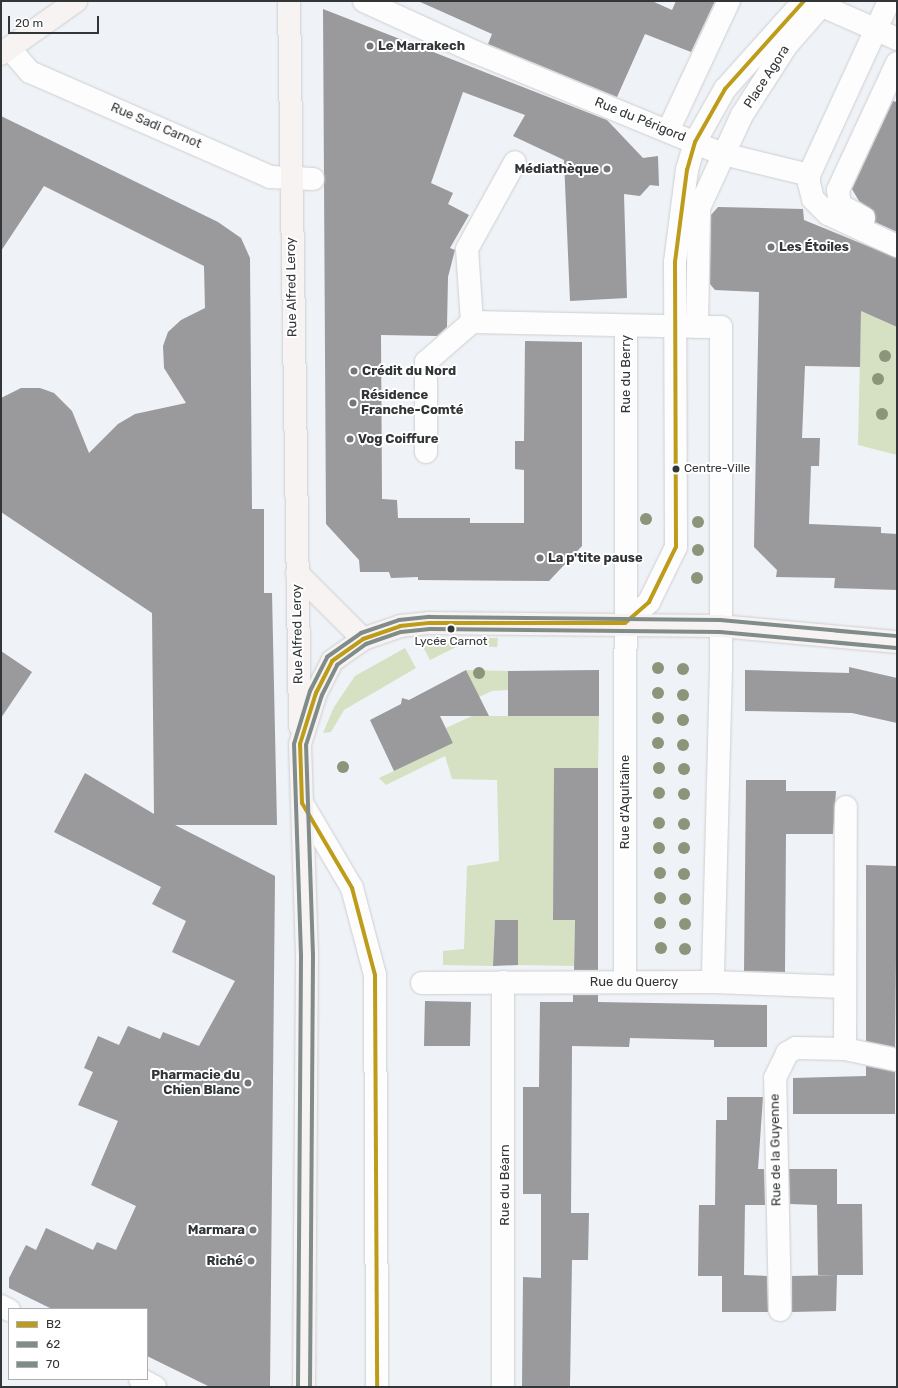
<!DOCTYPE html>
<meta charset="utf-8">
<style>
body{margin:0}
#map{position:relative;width:898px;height:1388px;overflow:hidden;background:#eff2f6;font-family:Rubik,sans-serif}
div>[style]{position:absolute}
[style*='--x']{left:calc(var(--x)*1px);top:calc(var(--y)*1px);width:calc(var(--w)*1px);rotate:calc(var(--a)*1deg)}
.green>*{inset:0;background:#d6e1c4}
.building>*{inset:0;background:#9a999b}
.roads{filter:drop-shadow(0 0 1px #cdcfd2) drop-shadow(0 0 1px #cdcfd2)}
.minor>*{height:22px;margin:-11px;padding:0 11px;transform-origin:11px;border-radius:11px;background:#fdfdfe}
.major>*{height:22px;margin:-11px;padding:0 11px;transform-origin:11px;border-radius:11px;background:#f7f3f3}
.bus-1>*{height:4px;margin:-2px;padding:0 2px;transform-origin:2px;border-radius:2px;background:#bd9c19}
.bus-2>*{height:4px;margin:-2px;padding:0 2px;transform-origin:2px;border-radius:2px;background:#808c89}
.bus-3>*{height:4px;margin:-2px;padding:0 2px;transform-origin:2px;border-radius:2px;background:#808c89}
.trees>*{width:12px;height:12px;margin:-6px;border-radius:50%;background:#8c947a}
.dots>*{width:11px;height:11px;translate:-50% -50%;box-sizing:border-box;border:2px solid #fff;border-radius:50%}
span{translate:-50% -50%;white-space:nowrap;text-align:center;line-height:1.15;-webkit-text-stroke:4px #fff;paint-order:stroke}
.bus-label{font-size:12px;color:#333638}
.left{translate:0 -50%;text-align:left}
.poi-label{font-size:13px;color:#333638;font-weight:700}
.right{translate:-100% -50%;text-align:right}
.street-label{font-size:13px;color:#333638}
.frame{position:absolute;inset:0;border:2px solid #333638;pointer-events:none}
.legend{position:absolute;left:8px;top:1308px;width:140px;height:72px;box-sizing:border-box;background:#fff;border:1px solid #adafaf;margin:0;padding:5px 7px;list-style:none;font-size:12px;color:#333638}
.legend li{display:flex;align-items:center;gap:8px;height:20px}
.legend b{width:20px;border:1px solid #adafaf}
.scale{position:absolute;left:8px;top:16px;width:91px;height:18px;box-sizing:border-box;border:2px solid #333638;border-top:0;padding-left:5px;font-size:12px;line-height:14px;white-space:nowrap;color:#333638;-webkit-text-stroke:3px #fff;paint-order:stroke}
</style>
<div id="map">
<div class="green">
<div style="clip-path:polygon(861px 311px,897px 327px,897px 455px,858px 445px)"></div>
<div style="clip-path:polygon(458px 638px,498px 638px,497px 647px,458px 646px,430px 660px,421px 643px)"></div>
<div style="clip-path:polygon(405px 648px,416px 668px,344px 710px,331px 732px,323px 733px,334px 707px,355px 676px)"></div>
<div style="clip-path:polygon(466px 670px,508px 671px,508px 690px,492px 691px,479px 697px)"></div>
<div style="clip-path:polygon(485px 710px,489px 716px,599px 716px,598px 768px,555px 768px,575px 920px,574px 966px,518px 965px,518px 920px,495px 920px,493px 966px,443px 965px,443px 951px,464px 949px,467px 866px,499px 861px,497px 780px,452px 779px,445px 756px,386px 785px,379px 778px,453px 743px,446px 728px)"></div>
</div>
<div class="building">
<div style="clip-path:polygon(418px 1px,652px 1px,672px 10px,676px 1px,715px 1px,691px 52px,645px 34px,617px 97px,488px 44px,492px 34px)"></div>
<div style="clip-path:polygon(323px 9px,607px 120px,643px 158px,658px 156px,659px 186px,650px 185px,640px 196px,624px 194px,627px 298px,570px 301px,564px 160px,513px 136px,525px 115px,463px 92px,431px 183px,453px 193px,448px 204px,469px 215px,450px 248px,455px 250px,448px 277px,447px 327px,437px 336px,381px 335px,382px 499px,397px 500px,398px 518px,470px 518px,470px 523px,524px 523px,524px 470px,515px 469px,515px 441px,524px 441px,525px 341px,582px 342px,582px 546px,549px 581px,418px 580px,418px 577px,391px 578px,389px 572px,360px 572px,359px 560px,326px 524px)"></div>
<div style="clip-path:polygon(893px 101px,897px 102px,897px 232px,875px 222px,874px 211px,859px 201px,852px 189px)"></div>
<div style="clip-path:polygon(1px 116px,218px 222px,241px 238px,250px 258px,252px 509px,264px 509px,264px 593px,272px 593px,277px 825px,175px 825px,275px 876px,270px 1387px,210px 1387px,147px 1356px,147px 1309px,52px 1309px,9px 1288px,9px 1278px,26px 1245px,36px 1250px,46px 1228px,93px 1250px,97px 1242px,116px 1250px,136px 1206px,91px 1185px,118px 1121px,78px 1105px,93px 1072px,84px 1068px,98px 1036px,119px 1045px,128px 1026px,160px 1039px,163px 1032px,199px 1046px,235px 981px,172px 952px,186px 921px,152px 904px,161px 887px,54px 832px,85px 773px,154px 814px,152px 613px,1px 512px,1px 398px,21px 388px,40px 388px,54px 393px,72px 411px,89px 453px,118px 424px,135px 414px,186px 403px,164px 368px,163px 346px,168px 332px,181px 320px,205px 308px,204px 266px,44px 186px,1px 251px)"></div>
<div style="clip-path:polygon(718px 207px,803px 209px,804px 220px,897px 258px,897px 327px,861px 311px,860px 367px,805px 366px,802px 438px,820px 438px,819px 466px,811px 466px,809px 524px,881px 527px,881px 533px,897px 534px,897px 590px,834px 588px,835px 578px,776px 577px,777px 570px,754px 547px,759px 292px,715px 290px,710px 284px,711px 215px)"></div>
<div style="clip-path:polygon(1px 651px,32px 672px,1px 718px)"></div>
<div style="clip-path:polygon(849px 667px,897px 678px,897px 723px,852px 713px,745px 711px,745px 670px,849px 673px)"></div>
<div style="clip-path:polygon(466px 670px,489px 716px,440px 716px,453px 743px,394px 771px,370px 720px,401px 704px,402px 698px,409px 700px)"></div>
<div style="clip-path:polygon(599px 670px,599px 716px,508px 716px,508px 671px)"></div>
<div style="clip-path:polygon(554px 768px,598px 768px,598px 970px,574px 970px,575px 920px,553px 920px)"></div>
<div style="clip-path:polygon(746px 780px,786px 780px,786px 791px,836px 791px,833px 834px,786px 834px,785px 972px,744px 971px)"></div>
<div style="clip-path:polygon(866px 865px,897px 866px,895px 1047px,866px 1041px)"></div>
<div style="clip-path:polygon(495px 920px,518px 920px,518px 965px,493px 966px)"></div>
<div style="clip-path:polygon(573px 995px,598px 995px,598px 1002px,767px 1005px,767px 1047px,714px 1047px,714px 1040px,630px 1038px,629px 1047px,572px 1046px,571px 1213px,589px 1213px,588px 1260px,572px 1260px,570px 1386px,522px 1386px,523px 1277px,541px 1278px,541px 1194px,523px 1194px,523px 1087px,539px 1087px,540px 1002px,573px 1002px)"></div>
<div style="clip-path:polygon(425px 1001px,471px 1002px,470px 1046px,424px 1046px)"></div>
<div style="clip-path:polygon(866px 1066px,895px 1072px,895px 1114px,793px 1114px,793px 1078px,866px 1076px)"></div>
<div style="clip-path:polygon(727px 1097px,763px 1097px,758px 1169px,764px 1169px,765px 1205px,745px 1205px,744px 1275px,767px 1276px,768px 1312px,722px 1312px,722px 1276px,698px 1276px,699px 1205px,715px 1205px,716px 1120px,727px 1120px)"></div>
<div style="clip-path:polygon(789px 1169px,837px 1169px,837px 1204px,862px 1204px,863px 1275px,818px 1275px,817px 1205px,790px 1204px)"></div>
<div style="clip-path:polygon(837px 1275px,836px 1311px,792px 1312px,792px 1276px)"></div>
</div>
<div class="roads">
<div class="minor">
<div style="--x:364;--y:1;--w:122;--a:24.7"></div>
<div style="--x:475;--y:52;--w:268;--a:22.4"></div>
<div style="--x:723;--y:154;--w:89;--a:13.7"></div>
<div style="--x:811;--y:1;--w:94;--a:23.8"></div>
<div style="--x:889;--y:1;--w:192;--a:114.7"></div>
<div style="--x:809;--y:175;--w:8;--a:90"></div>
<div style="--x:809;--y:183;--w:16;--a:76"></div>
<div style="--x:813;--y:199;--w:21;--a:45"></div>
<div style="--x:828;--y:214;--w:76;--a:24.9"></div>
<div style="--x:9;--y:48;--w:32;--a:49"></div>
<div style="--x:30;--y:72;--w:262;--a:23.6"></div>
<div style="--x:270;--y:177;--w:43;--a:2.7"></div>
<div style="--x:668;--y:131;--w:144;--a:-64.9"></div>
<div style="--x:864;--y:218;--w:27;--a:-152"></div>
<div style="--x:840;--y:205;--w:15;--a:-98"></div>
<div style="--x:838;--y:190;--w:140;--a:-65.1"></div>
<div style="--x:472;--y:322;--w:73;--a:-93.9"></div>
<div style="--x:467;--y:249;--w:99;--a:-61.1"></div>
<div style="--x:697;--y:327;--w:119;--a:-89"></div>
<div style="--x:699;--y:208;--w:102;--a:-65.2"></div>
<div style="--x:742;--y:115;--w:83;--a:-57.3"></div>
<div style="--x:787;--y:45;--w:52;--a:-48.9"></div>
<div style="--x:426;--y:452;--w:90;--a:-90"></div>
<div style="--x:426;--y:362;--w:61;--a:-41"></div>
<div style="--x:472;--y:322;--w:249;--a:1.2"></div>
<div style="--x:721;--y:327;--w:341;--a:90"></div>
<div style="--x:721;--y:668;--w:314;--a:91.5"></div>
<div style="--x:625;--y:623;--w:32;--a:-41"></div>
<div style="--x:649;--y:602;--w:61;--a:-63.9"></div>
<div style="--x:676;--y:547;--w:285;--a:-90.2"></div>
<div style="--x:675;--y:262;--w:93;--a:-82.6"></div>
<div style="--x:687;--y:170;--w:29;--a:-74"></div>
<div style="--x:695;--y:142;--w:61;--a:-60.5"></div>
<div style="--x:725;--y:89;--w:118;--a:-48.1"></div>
<div style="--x:302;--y:803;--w:99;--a:59.5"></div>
<div style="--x:352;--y:888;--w:90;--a:75.2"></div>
<div style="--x:375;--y:975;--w:412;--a:89.7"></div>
<div style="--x:625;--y:981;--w:655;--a:-89.91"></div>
<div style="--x:422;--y:983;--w:291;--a:-0.2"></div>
<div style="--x:713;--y:982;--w:132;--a:2.2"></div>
<div style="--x:845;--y:1049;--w:53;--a:11.9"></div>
<div style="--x:1;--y:1306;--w:9;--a:27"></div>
<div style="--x:780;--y:1310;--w:232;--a:-91.2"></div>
<div style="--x:775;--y:1078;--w:28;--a:-64"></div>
<div style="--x:787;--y:1053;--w:10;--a:-29"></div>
<div style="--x:796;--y:1048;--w:49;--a:1.2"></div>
<div style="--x:845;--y:1049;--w:242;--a:-89.8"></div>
<div style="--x:140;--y:1379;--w:17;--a:28"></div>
<div style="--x:503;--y:1387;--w:405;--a:-90"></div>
</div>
<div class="major">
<div style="--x:289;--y:1;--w:725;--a:89.13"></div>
<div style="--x:1;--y:54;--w:92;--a:-35.2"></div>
<div style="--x:297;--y:573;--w:93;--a:45"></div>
<div style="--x:304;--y:1387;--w:432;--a:-89.6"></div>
<div style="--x:307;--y:955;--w:211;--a:-91.9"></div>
<div style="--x:300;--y:744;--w:53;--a:-72.6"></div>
<div style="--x:316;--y:693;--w:36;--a:-63"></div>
<div style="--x:332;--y:661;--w:38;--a:-35"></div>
<div style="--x:363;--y:639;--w:39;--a:-19"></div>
<div style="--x:400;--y:626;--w:30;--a:-6"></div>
<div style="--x:430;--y:623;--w:290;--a:0.6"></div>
<div style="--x:720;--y:626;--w:178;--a:5.2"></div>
</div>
</div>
<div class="bus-1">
<div style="--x:625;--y:623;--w:32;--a:-41"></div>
<div style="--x:649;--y:602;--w:61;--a:-63.9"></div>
<div style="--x:676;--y:547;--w:285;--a:-90.2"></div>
<div style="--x:675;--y:262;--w:93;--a:-82.6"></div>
<div style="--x:687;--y:170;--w:29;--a:-74"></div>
<div style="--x:695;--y:142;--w:61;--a:-60.5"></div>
<div style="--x:725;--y:89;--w:118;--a:-48.1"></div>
<div style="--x:302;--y:803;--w:99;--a:59.5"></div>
<div style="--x:352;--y:888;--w:90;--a:75.2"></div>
<div style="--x:375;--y:975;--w:412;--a:89.7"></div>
<div style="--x:302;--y:803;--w:59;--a:-91.9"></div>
<div style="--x:300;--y:744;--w:53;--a:-72.6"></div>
<div style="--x:316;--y:693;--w:36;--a:-63"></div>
<div style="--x:332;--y:661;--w:38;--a:-35"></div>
<div style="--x:363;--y:639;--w:39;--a:-19"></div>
<div style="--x:400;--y:626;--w:30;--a:-6"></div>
<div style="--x:430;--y:623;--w:195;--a:0"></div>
</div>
<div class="bus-2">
<div style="--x:310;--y:1387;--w:432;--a:-89.6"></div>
<div style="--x:313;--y:955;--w:210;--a:-91.9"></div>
<div style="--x:306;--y:745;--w:52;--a:-72.3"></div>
<div style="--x:322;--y:695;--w:34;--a:-63"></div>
<div style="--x:337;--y:665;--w:36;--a:-36"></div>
<div style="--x:366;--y:644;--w:37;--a:-19"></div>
<div style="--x:401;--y:632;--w:29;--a:-6"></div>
<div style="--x:430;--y:629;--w:290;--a:0.6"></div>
<div style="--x:720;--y:632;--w:177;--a:5.2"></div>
</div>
<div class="bus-3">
<div style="--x:298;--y:1387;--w:432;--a:-89.6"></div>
<div style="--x:301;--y:955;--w:211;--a:-91.9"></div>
<div style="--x:294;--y:744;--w:55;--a:-73.2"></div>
<div style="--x:310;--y:691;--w:38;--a:-63"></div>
<div style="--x:327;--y:657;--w:42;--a:-35.2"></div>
<div style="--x:361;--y:633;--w:40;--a:-18.9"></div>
<div style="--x:399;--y:620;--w:31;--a:-6"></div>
<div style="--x:430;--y:617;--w:290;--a:0.6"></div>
<div style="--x:720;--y:620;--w:178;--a:5.2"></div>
</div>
<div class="trees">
<div style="left:885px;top:356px"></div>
<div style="left:878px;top:379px"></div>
<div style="left:882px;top:414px"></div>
<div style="left:646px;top:519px"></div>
<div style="left:698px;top:522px"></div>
<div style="left:698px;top:550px"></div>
<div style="left:697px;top:578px"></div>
<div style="left:658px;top:668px"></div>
<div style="left:683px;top:669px"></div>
<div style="left:479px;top:673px"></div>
<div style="left:658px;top:693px"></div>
<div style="left:683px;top:695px"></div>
<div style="left:658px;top:718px"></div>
<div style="left:683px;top:720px"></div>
<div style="left:658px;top:743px"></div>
<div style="left:683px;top:745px"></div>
<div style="left:343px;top:767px"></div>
<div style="left:659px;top:768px"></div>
<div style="left:684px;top:769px"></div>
<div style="left:659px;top:793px"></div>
<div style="left:684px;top:794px"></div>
<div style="left:659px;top:823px"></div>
<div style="left:684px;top:824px"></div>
<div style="left:659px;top:848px"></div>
<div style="left:684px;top:848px"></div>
<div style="left:660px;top:873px"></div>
<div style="left:684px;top:874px"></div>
<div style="left:660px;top:898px"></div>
<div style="left:685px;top:899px"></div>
<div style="left:660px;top:923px"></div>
<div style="left:685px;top:924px"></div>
<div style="left:661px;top:948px"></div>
<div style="left:685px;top:949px"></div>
</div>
<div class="dots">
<div style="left:370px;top:46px;background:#75787a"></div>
<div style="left:607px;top:169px;background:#75787a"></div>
<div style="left:771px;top:247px;background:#75787a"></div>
<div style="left:354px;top:371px;background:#75787a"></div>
<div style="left:353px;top:403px;background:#75787a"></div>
<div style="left:350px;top:439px;background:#75787a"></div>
<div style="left:676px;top:469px;background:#333638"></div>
<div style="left:540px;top:558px;background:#75787a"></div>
<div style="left:451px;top:629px;background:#333638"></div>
<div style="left:248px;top:1083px;background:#75787a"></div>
<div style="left:253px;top:1230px;background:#75787a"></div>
<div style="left:251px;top:1261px;background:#75787a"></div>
</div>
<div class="bus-label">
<span class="left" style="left:684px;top:469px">Centre-Ville</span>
<span style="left:451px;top:642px">Lycée Carnot</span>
</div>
<div class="poi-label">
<span class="left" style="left:378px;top:46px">Le Marrakech</span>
<span class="right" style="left:599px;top:169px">Médiathèque</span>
<span class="left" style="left:779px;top:247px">Les Étoiles</span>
<span class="left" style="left:362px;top:371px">Crédit du Nord</span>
<span class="left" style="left:361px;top:403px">Résidence<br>Franche-Comté</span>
<span class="left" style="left:358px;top:439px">Vog Coiffure</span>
<span class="left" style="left:548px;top:558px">La p'tite pause</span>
<span class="right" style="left:240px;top:1083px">Pharmacie du<br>Chien Blanc</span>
<span class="right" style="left:245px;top:1230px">Marmara</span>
<span class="right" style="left:243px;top:1261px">Riché</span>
</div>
<div class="street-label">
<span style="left:767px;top:77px;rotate:-57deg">Place Agora</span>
<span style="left:640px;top:120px;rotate:22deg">Rue du Périgord</span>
<span style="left:156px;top:126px;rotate:23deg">Rue Sadi Carnot</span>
<span style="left:292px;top:287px;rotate:-91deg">Rue Alfred Leroy</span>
<span style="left:626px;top:374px;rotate:-90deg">Rue du Berry</span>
<span style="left:298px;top:634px;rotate:-91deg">Rue Alfred Leroy</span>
<span style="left:625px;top:802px;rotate:-90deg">Rue d'Aquitaine</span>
<span style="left:634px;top:982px">Rue du Quercy</span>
<span style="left:776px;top:1150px;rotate:-91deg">Rue de la Guyenne</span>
<span style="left:505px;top:1185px;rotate:-90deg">Rue du Béarn</span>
</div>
<div class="frame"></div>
<ul class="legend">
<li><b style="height:5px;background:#bd9c19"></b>B2</li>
<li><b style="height:5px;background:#808c89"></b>62</li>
<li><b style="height:5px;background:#808c89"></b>70</li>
</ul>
<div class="scale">20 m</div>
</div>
